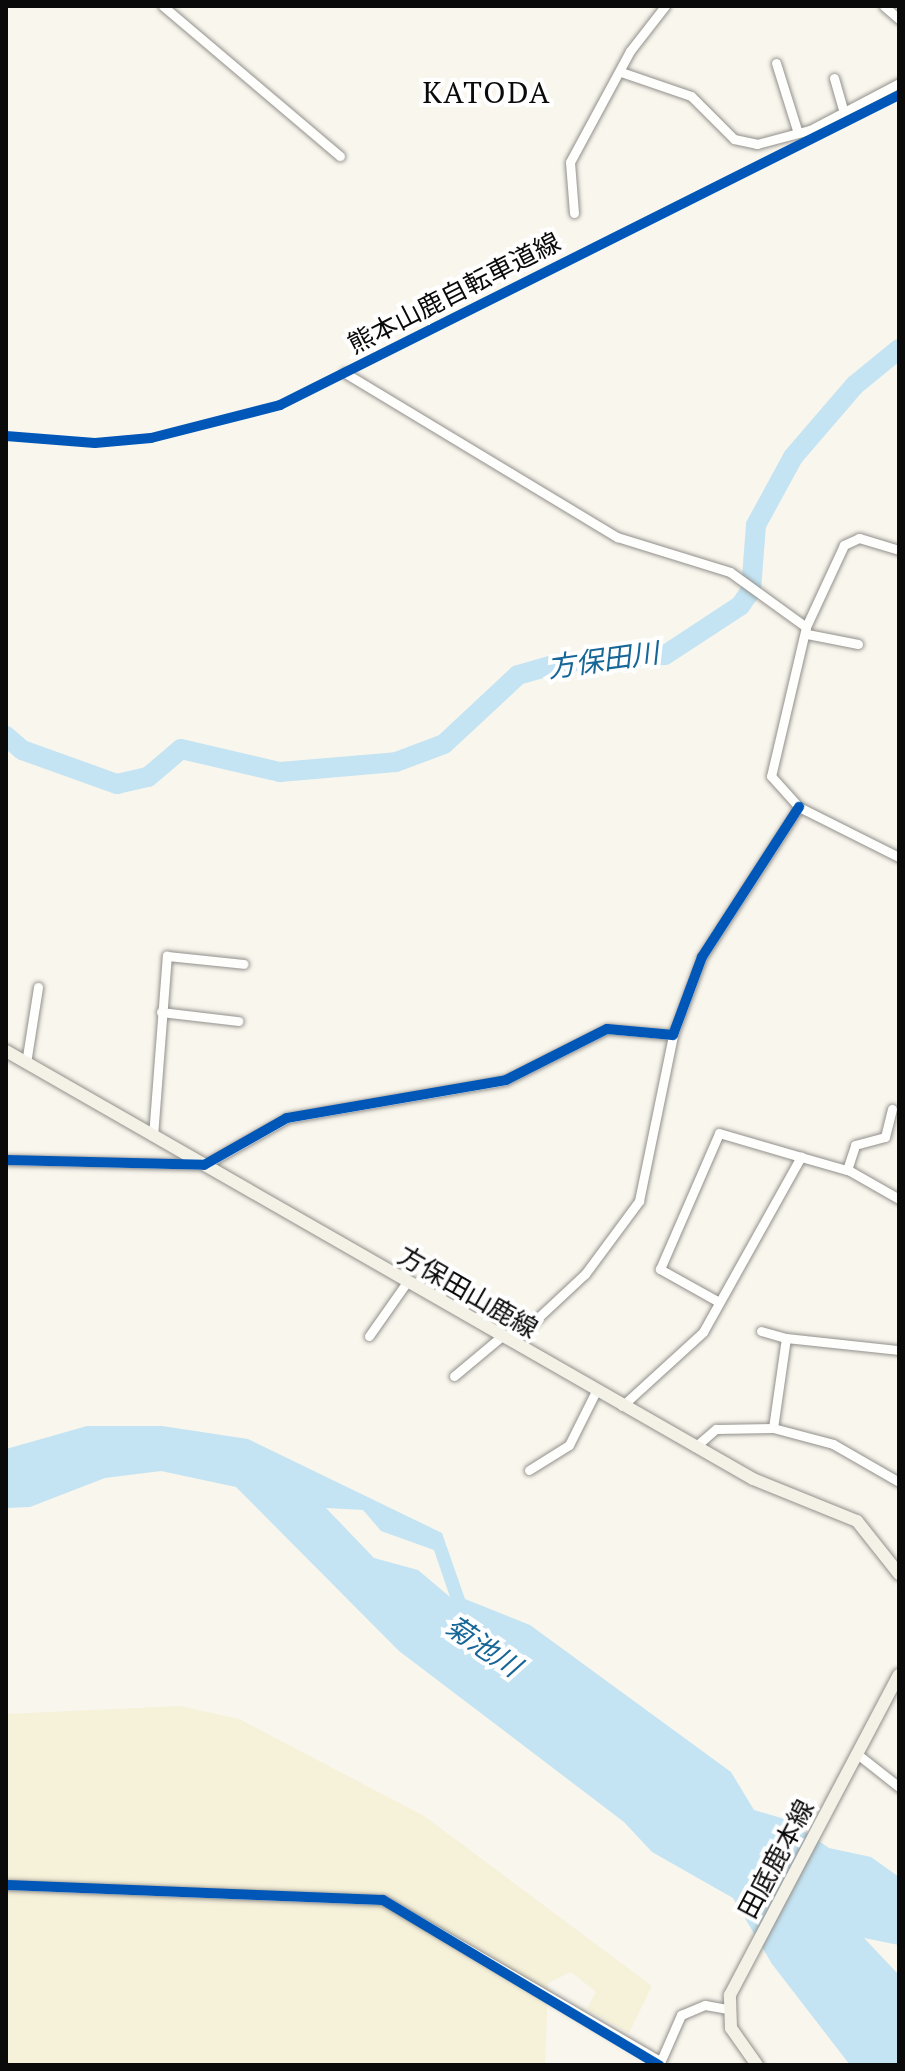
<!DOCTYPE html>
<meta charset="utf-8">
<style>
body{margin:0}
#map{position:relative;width:905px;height:2071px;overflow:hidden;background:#f9f6ed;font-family:"PT Serif","Noto Sans JP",serif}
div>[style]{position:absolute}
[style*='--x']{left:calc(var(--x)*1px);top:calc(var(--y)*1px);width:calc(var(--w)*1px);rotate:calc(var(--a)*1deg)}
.farmland>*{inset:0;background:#f6f1d9}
.water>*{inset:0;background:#c4e4f3}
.river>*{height:20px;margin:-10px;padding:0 10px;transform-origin:10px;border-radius:10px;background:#c4e4f3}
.roads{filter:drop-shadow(0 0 2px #92908c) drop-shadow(0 0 2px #92908c)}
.minor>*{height:9px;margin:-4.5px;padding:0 4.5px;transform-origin:4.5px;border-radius:4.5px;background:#fefefc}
.secondary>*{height:12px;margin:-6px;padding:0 6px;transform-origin:6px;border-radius:6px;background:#f4f2e7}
.cycleway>*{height:10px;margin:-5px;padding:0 5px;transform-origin:5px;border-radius:5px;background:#0057b8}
span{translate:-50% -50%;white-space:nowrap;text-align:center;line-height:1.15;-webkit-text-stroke:8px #fff;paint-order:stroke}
.street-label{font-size:26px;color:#0a0a0a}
.water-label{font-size:28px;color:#176698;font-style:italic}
.quarter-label{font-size:30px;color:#0a0a0a;letter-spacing:2px}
.frame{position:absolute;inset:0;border:8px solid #0a0a0a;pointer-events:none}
</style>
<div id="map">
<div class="farmland">
<div style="clip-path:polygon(180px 1706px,239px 1719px,424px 1816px,652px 1986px,629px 2033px,587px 2009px,596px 1992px,571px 1972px,548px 1983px,545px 2065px,6px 2065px,6px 1714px)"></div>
</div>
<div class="water">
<div style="clip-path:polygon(evenodd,87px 1426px,162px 1426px,248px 1439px,442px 1533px,465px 1599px,530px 1625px,731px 1772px,754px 1810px,788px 1820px,829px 1848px,871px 1857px,899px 1877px,899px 1945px,864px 1938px,899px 1975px,899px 2065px,850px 2065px,772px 1964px,733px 1898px,652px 1852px,624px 1822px,399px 1651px,236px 1487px,161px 1471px,105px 1478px,30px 1507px,6px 1508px,6px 1449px,87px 1426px,326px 1508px,363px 1510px,381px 1531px,434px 1550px,450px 1597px,418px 1570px,374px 1558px,326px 1508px)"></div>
</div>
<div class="river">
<div style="--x:6;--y:736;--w:21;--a:41"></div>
<div style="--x:22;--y:750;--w:101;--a:19.7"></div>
<div style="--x:117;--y:784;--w:32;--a:-13"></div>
<div style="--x:148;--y:777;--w:43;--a:-40.3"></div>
<div style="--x:181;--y:749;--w:102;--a:13.1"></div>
<div style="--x:280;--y:772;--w:116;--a:-4.9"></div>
<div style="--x:396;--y:762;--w:51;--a:-20.6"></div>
<div style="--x:444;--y:744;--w:101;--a:-43"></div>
<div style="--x:518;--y:675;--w:48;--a:-15.8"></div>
<div style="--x:564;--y:662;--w:101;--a:-4"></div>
<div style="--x:665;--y:655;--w:90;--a:-33.2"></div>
<div style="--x:740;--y:606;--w:19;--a:-55"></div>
<div style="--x:751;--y:590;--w:65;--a:-85.6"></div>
<div style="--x:756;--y:525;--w:77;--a:-61.4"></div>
<div style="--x:793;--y:457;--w:95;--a:-49.3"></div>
<div style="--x:855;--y:385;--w:57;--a:-39.3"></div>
</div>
<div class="roads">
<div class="minor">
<div style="--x:163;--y:6;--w:232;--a:40.3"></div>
<div style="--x:884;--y:6;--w:20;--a:41"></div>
<div style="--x:776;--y:63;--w:73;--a:72.6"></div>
<div style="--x:621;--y:72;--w:74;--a:18.9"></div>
<div style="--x:691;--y:96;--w:61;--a:45"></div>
<div style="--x:734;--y:139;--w:24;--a:12"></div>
<div style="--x:757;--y:144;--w:55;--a:-14.8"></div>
<div style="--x:810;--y:130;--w:101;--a:-27.8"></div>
<div style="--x:834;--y:78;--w:35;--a:74"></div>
<div style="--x:574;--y:213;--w:51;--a:-94.5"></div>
<div style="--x:570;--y:162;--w:126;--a:-61.6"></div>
<div style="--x:630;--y:51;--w:57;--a:-52.1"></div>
<div style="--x:345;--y:373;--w:318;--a:31.1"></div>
<div style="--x:617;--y:537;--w:118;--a:17.2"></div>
<div style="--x:730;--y:572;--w:94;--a:35.9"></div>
<div style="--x:899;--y:550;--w:42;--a:-163.3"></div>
<div style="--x:859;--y:538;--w:17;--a:155"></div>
<div style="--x:844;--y:545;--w:90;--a:114.9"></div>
<div style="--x:806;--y:627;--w:153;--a:103.2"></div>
<div style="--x:771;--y:776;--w:42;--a:47.9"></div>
<div style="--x:799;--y:807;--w:112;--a:26.6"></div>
<div style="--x:807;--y:634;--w:52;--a:11.1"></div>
<div style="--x:161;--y:1012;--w:78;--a:6.7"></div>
<div style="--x:26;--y:1063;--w:77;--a:-81"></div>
<div style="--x:153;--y:1136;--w:181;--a:-85.6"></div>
<div style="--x:167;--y:956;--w:77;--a:5.9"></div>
<div style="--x:6;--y:1160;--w:198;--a:1.4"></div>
<div style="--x:204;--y:1165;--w:95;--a:-29.5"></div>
<div style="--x:287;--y:1118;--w:222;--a:-9.8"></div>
<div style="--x:506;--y:1080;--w:113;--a:-26.8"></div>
<div style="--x:607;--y:1029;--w:66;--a:5.2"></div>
<div style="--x:673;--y:1035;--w:83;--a:-69.6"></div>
<div style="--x:702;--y:957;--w:179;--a:-57.1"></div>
<div style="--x:847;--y:1170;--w:26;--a:-72"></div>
<div style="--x:855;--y:1145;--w:31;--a:-15"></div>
<div style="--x:885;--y:1137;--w:29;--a:-76"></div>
<div style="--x:719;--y:1302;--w:68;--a:-150.8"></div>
<div style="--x:660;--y:1269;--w:148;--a:-66.5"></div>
<div style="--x:719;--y:1133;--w:85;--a:16.3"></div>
<div style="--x:761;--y:1331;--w:26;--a:16"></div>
<div style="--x:369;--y:1336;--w:66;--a:-54.9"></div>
<div style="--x:512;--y:1342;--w:100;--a:-43"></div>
<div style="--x:585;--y:1274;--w:91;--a:-53.5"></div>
<div style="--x:639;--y:1201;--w:169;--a:-78.4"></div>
<div style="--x:454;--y:1376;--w:62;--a:-39.8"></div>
<div style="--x:622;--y:1406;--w:110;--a:-42.4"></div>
<div style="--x:703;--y:1332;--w:201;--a:-60.8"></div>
<div style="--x:801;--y:1157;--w:51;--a:15.9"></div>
<div style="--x:850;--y:1171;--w:56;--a:29.7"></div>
<div style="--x:773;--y:1428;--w:91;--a:-81.8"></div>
<div style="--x:786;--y:1338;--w:114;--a:6.1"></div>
<div style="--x:695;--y:1447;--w:28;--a:-41"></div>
<div style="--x:716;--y:1429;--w:57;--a:-1"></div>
<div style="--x:773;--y:1428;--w:62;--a:14.9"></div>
<div style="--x:833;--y:1444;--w:76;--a:29.9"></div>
<div style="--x:529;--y:1470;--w:47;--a:-32"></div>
<div style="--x:569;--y:1445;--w:60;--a:-63.4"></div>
<div style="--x:856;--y:1753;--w:55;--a:38.3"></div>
<div style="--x:6;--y:1885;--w:377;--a:2.3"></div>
<div style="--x:383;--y:1900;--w:320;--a:30.2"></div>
<div style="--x:659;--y:2065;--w:55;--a:-66.3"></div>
<div style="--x:681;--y:2015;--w:26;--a:-23"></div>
<div style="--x:705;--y:2005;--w:22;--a:10"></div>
</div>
<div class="secondary">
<div style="--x:6;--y:1051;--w:861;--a:29.81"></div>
<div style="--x:753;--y:1479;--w:112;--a:22"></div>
<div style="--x:857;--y:1521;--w:68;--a:51.6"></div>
<div style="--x:757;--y:2065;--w:45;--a:-125.1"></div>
<div style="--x:731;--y:2028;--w:33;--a:-92"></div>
<div style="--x:730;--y:1995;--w:362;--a:-62.2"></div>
</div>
</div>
<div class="cycleway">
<div style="--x:6;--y:436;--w:89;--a:4.5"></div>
<div style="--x:95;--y:443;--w:56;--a:-5.1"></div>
<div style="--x:151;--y:438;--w:133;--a:-14.3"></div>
<div style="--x:280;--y:405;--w:692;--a:-26.6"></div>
<div style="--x:6;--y:1160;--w:198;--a:1.4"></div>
<div style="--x:204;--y:1165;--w:95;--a:-29.5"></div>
<div style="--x:287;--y:1118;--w:222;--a:-9.8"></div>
<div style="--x:506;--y:1080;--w:113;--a:-26.8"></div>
<div style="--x:607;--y:1029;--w:66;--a:5.2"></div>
<div style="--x:673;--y:1035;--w:83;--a:-69.6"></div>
<div style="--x:702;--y:957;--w:179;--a:-57.1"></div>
<div style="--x:6;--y:1885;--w:377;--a:2.3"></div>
<div style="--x:383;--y:1900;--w:322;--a:30.9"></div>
</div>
<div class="street-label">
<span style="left:454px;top:293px;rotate:-27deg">熊本山鹿自転車道線</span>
<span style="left:468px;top:1292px;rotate:30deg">方保田山鹿線</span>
<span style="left:776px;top:1859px;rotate:-62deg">田底鹿本線</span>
</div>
<div class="water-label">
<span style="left:603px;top:660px;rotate:-8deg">方保田川</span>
<span style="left:483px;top:1646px;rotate:34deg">菊池川</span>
</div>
<div class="quarter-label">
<span style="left:487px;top:92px">KATODA</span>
</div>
<div class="frame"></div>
</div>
